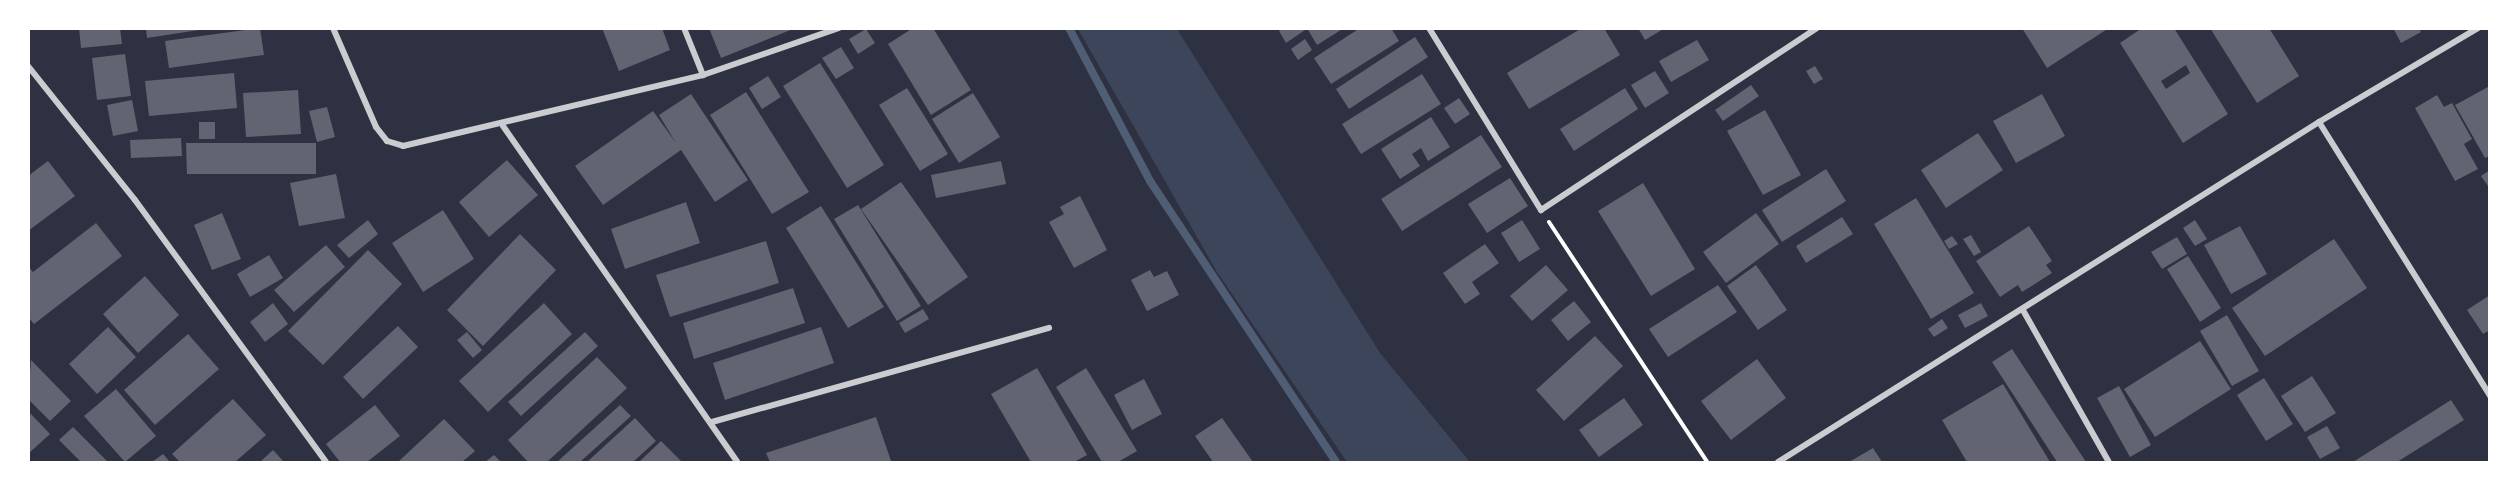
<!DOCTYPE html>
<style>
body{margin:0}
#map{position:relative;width:2518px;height:491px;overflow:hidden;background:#2d3142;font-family:Jost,sans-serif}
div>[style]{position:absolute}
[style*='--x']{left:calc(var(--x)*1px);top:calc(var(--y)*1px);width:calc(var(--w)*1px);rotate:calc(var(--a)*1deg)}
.green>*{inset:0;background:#3c4559}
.stream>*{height:8px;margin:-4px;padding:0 4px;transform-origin:4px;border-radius:4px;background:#4f5d75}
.building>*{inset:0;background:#626471}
.path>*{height:4px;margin:-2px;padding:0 2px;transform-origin:2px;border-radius:2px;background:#fff}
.minor>*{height:6px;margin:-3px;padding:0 3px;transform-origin:3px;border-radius:3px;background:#caccd0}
span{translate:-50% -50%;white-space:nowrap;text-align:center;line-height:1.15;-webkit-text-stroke:6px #fff;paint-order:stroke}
.frame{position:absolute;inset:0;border:30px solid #fff;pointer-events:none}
</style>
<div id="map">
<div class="green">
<div style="clip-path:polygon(1078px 29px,1177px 29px,1380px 353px,1470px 462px,1347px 462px,1217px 272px)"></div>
</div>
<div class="stream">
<div style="--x:1069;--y:28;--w:173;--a:62.1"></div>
<div style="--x:1150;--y:181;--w:337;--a:56.5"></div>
</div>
<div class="building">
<div style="clip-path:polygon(79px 28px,120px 28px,122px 44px,81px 48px)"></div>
<div style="clip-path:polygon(146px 28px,199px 28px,199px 30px,147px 38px)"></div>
<div style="clip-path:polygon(260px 28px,264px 55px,169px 68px,165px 41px)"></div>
<div style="clip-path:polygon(602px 28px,662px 28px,670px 50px,619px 71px)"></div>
<div style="clip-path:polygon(709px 28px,793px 28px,793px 29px,721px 58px)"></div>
<div style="clip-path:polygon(913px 28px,933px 28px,971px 90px,931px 115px,888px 44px)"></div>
<div style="clip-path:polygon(1283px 28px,1304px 28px,1305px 30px,1286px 43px,1279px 31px)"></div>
<div style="clip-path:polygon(1307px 28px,1344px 28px,1317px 45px)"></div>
<div style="clip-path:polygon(1360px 28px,1391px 28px,1399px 41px,1331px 84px,1314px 58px)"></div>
<div style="clip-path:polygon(1582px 28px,1604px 28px,1620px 55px,1529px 109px,1507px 73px)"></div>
<div style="clip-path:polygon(1638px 28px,1665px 28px,1645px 40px)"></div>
<div style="clip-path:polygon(2022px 28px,2109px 28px,2047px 68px)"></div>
<div style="clip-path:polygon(evenodd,2142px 28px,2174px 28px,2228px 114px,2183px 143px,2120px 43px,2142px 28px,2186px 65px,2190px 73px,2166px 89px,2161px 81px,2186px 65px)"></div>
<div style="clip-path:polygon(2210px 28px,2269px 28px,2299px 76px,2257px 103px)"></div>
<div style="clip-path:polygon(2393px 28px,2419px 28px,2421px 32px,2401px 43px)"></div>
<div style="clip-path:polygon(866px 29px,875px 43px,858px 54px,849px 39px)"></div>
<div style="clip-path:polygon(1415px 37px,1428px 57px,1349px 109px,1336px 89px)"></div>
<div style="clip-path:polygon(1305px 39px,1312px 50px,1298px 60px,1291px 49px)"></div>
<div style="clip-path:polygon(1697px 40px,1709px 60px,1671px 82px,1659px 61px)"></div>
<div style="clip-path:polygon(841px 47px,854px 68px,836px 79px,822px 58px)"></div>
<div style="clip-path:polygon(125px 54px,131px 96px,97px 100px,92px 58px)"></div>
<div style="clip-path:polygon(820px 63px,884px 165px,847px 188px,783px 86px)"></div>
<div style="clip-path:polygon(1815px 66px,1823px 79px,1814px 84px,1806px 71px)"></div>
<div style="clip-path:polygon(1655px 71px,1669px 93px,1645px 108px,1631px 85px)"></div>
<div style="clip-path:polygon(234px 73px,237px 108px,149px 116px,145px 81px)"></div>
<div style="clip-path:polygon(1422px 74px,1441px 104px,1361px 154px,1342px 124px)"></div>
<div style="clip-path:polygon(768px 76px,781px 97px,762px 109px,749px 88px)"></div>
<div style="clip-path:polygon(1751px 85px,1759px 96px,1723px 121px,1715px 110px)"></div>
<div style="clip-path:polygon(2488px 87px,2490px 156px,2485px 158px,2455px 105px)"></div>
<div style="clip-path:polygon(907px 88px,948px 154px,920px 171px,879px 105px)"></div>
<div style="clip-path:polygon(1625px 88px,1638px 109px,1574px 151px,1560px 129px)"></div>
<div style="clip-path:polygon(298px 90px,301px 134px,246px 137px,243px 93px)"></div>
<div style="clip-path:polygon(746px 92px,809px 192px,772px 214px,710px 115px)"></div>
<div style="clip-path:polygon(973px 93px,1000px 137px,959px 163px,932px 119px)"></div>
<div style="clip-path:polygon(691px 94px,748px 180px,715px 202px,681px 150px,603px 205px,575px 166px,653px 111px,676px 143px,659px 115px)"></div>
<div style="clip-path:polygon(2042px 94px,2065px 136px,2016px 163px,1993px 121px)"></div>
<div style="clip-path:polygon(2437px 95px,2444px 107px,2452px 103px,2472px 139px,2464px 144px,2478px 169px,2455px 181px,2415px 108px)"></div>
<div style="clip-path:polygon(1459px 98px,1470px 114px,1455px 124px,1444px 108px)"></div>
<div style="clip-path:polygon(132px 100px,138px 131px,113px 136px,107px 105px)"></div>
<div style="clip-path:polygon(327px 107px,335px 137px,317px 142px,309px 111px)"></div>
<div style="clip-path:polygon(1765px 110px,1801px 175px,1763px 195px,1727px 131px)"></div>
<div style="clip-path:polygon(1431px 117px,1450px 147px,1428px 161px,1421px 148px,1412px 154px,1420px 166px,1400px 179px,1381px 149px)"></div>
<div style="clip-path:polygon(199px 122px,215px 122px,215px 139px,199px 139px)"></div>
<div style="clip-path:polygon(1978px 133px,2003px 170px,1946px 208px,1921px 170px)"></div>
<div style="clip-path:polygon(1481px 135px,1502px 167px,1402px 231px,1381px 199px)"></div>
<div style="clip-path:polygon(181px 138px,182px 156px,131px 158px,130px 140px)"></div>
<div style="clip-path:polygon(186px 143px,316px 143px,316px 174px,187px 174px)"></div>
<div style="clip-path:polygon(507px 160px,538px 195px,489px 237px,459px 202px)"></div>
<div style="clip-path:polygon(48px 161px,75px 196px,28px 231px,28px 176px)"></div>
<div style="clip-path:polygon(1001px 161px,1006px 184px,936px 198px,931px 175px)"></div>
<div style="clip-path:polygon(1826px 169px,1846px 201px,1782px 242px,1762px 210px)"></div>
<div style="clip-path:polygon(2490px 170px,2490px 189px,2481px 176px)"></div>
<div style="clip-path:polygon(336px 174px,345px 218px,299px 226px,290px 183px)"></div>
<div style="clip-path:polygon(1510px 178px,1528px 206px,1487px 233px,1468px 204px)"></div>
<div style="clip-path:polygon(901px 182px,968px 277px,928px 305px,861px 209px)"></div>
<div style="clip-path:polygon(1643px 183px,1695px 269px,1651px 296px,1598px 211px)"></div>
<div style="clip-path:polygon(1080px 196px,1107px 250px,1074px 268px,1049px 222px,1064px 214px,1060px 207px)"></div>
<div style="clip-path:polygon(1916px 198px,1974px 293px,1931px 319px,1874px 224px)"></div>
<div style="clip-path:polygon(686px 202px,700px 243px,625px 269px,611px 229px)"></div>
<div style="clip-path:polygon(858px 205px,921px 306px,897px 321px,834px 219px)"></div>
<div style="clip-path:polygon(821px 206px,884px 307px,848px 328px,786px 228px)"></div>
<div style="clip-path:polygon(443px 210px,474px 259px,423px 292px,392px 243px)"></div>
<div style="clip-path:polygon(222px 213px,241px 259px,212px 270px,194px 225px)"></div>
<div style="clip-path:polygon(1756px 213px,1779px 244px,1726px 283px,1703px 252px)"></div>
<div style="clip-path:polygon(1842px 217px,1853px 234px,1806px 263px,1796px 246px)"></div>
<div style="clip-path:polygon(368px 220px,378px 234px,349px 258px,337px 245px)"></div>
<div style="clip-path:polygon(1522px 220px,1540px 249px,1519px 262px,1501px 233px)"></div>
<div style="clip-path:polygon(2195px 220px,2207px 239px,2195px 246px,2183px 228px)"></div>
<div style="clip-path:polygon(96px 223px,122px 256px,34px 324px,28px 317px,28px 266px,33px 272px)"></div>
<div style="clip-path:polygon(2029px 226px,2052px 261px,2046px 265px,2052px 273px,2022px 292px,2018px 285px,2000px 297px,1976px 261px)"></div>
<div style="clip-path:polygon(2240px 226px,2267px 274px,2231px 294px,2204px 245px)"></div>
<div style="clip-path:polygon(520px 234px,556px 270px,483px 346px,447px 310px)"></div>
<div style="clip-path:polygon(1971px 235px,1981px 252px,1974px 256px,1963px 239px)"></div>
<div style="clip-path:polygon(1952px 236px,1958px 244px,1949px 249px,1944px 241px)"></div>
<div style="clip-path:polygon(2177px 237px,2187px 254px,2162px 269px,2151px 252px)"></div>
<div style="clip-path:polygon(2334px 239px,2367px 288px,2265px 356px,2232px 308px)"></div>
<div style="clip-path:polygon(766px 241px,779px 283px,670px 317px,656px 275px)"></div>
<div style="clip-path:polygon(1485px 244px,1499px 263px,1472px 282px,1480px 294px,1465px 304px,1443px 273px)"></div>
<div style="clip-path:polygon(326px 245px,345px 267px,294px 312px,274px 290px)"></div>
<div style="clip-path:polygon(368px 250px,402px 284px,323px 365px,288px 331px)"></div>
<div style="clip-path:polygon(269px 255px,283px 278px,250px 297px,237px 274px)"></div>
<div style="clip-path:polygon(2188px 256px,2221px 308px,2200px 322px,2167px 269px)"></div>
<div style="clip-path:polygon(1546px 265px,1568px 290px,1532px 321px,1510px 296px)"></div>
<div style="clip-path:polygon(1756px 265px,1787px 310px,1758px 330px,1727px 286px)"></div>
<div style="clip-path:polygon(1150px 270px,1154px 277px,1167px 271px,1179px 295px,1147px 311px,1131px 280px)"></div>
<div style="clip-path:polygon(145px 276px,179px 315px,138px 353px,103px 314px)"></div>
<div style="clip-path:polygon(1718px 285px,1737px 312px,1668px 357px,1649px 329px)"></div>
<div style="clip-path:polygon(793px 288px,805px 323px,694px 359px,683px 323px)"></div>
<div style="clip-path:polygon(2490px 295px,2490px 330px,2483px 334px,2467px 310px)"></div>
<div style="clip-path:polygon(1574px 301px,1591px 322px,1568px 341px,1551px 320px)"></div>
<div style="clip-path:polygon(273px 303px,288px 324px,265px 342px,250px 322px)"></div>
<div style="clip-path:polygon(544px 303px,572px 334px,488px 412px,459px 381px)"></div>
<div style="clip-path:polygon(1981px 303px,1988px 316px,1965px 328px,1958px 315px)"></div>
<div style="clip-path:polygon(923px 309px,929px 319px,905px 333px,899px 323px)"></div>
<div style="clip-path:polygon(2227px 315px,2259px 371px,2232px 386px,2200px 331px)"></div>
<div style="clip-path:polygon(1942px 319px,1948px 328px,1934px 337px,1928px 329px)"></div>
<div style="clip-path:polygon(398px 326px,418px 347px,363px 399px,343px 377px)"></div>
<div style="clip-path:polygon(108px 327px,136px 357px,97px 394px,69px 364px)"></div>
<div style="clip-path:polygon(821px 327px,834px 363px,725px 400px,713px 363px)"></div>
<div style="clip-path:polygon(467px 332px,482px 350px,473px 358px,457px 340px)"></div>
<div style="clip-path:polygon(585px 332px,598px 346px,521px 416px,508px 402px)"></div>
<div style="clip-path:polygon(188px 334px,219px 369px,155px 425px,124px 390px)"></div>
<div style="clip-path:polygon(1595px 336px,1623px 366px,1564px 421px,1536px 390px)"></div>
<div style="clip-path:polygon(2200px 341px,2231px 389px,2155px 437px,2124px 389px)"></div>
<div style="clip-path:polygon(2012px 349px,2086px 462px,2057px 462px,1992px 362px)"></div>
<div style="clip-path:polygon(597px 357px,627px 388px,547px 462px,528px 462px,508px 440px)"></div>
<div style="clip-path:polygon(1757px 359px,1786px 398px,1731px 440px,1701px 401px)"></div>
<div style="clip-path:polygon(31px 360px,71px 401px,50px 421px,28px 399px)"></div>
<div style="clip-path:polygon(1037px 368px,1087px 455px,1074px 462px,1031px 462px,991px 394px)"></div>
<div style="clip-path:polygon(1086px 368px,1137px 451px,1118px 462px,1102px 462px,1056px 387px)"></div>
<div style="clip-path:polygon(2312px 376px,2336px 413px,2305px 432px,2281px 396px)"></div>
<div style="clip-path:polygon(2264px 378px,2293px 424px,2266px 441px,2237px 395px)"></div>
<div style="clip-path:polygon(1144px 379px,1162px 414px,1132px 430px,1114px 395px)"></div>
<div style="clip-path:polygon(2003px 384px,2050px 462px,1967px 462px,1942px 420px)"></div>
<div style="clip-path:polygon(2119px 386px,2151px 445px,2130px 457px,2097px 398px)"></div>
<div style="clip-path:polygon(116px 389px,156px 436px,125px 462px,84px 416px)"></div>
<div style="clip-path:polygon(1624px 398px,1643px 425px,1599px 457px,1579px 430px)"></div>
<div style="clip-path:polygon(233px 399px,266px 435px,235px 462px,180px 462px,172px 454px)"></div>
<div style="clip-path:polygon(2451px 400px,2464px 420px,2397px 462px,2353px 462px)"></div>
<div style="clip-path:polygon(375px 405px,400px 436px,367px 462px,340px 462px,326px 444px)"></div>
<div style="clip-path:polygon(620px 405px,631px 416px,580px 462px,557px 462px)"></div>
<div style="clip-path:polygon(28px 411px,50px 434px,28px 454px)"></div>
<div style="clip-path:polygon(876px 417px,891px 461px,770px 462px,766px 453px)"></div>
<div style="clip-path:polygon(635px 418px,656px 441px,633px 462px,587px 462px)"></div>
<div style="clip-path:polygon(1222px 418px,1253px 462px,1213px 462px,1195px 436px)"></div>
<div style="clip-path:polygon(444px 419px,475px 451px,462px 462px,398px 462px)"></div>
<div style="clip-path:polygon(2327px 426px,2340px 448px,2320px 459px,2307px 437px)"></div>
<div style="clip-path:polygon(73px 427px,108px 462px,81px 462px,59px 440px)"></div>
<div style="clip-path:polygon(661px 441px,682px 462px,639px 462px)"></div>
<div style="clip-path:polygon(1873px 448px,1882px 462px,1849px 462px)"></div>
<div style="clip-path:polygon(273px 450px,284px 462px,260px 462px)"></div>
<div style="clip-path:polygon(163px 454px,170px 462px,152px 462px)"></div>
<div style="clip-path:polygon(494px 455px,501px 462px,485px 462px)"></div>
</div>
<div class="path">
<div style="--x:1549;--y:222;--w:287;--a:56.6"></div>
</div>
<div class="minor">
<div style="--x:333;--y:28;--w:108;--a:66.5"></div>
<div style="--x:376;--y:127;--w:18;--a:52"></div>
<div style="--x:387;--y:141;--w:17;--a:17"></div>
<div style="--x:403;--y:146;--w:308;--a:-13.3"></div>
<div style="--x:703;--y:75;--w:144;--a:-19.1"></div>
<div style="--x:684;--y:28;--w:51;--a:68"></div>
<div style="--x:1429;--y:28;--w:214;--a:58.4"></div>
<div style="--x:1541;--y:210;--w:331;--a:-33.4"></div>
<div style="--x:28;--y:66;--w:171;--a:51.4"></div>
<div style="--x:135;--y:200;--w:324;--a:53.9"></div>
<div style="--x:2319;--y:122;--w:323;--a:58"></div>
<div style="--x:503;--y:126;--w:409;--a:55.1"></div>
<div style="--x:2024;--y:312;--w:172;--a:60.5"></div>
<div style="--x:712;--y:422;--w:350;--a:-15.6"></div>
<div style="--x:1778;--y:462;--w:639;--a:-32.15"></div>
<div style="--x:2319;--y:122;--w:185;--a:-30.6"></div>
</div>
<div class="frame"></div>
</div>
